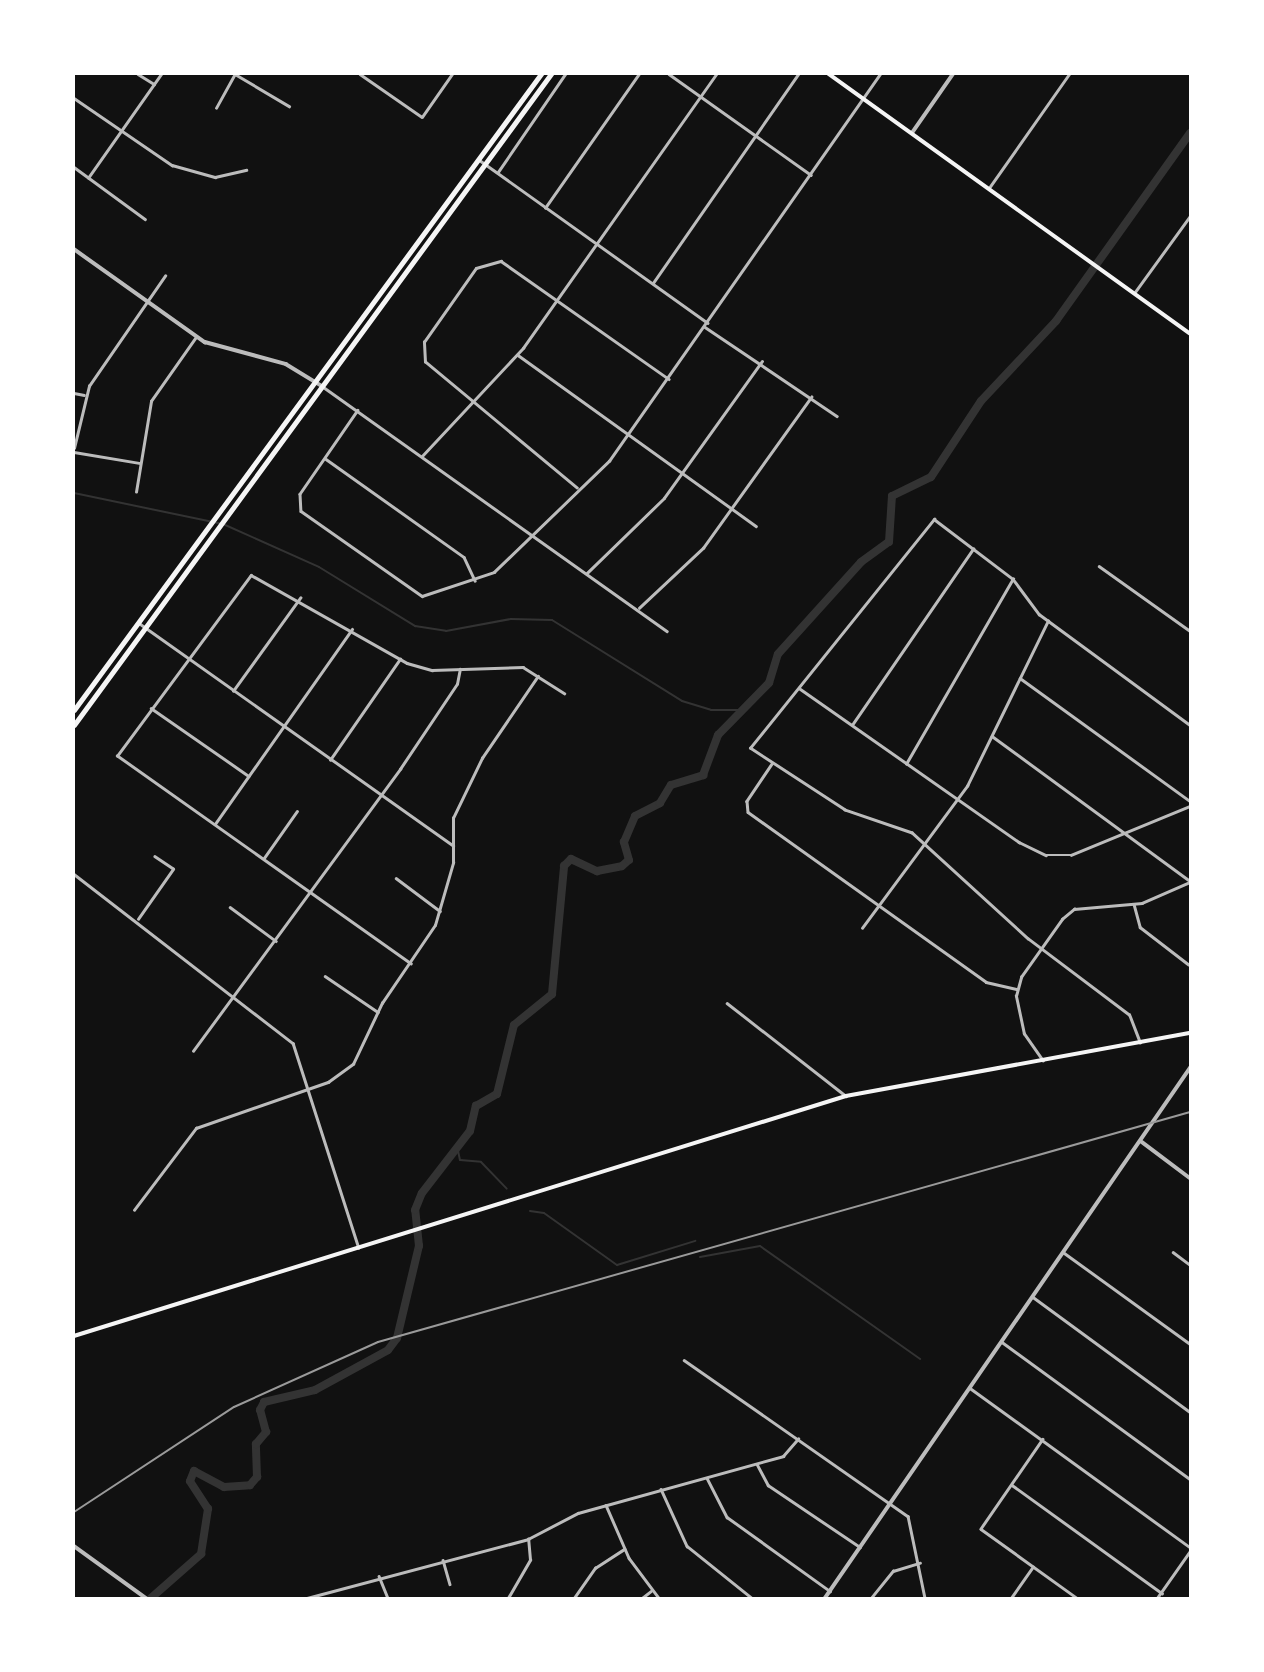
<!DOCTYPE html>
<style>
body{margin:0}
#map{position:relative;width:1264px;height:1672px;overflow:hidden;background:#111;font-family:"PT Serif",serif}
div>[style]{position:absolute}
[style*='--x']{left:calc(var(--x)*1px);top:calc(var(--y)*1px);width:calc(var(--w)*1px);rotate:calc(var(--a)*1deg)}
.stream>*{height:2px;margin:-1px;padding:0 1px;transform-origin:1px;border-radius:1px;background:#333}
.river>*{height:8px;margin:-4px;padding:0 4px;transform-origin:4px;border-radius:4px;background:#333}
.minor>*{height:2.5px;margin:-1.25px;padding:0 1.25px;transform-origin:1.25px;border-radius:1.25px;background:#bcbcbc}
.tertiary>*{height:3.5px;margin:-1.75px;padding:0 1.75px;transform-origin:1.75px;border-radius:1.75px;background:#bcbcbc}
.secondary>*{height:3.5px;margin:-1.75px;padding:0 1.75px;transform-origin:1.75px;border-radius:1.75px;background:#f5f5f5}
.primary>*{height:4.5px;margin:-2.25px;padding:0 2.25px;transform-origin:2.25px;border-radius:2.25px;background:#f5f5f5}
.rail>*{height:2px;margin:-1px;padding:0 1px;transform-origin:1px;border-radius:1px;background:#9a9a9a}
span{translate:-50% -50%;white-space:nowrap;text-align:center;line-height:1.15;-webkit-text-stroke:5px #fff;paint-order:stroke}
.frame{position:absolute;inset:0;border:75px solid #fff;pointer-events:none}
</style>
<div id="map">
<div class="stream">
<div style="--x:74;--y:493;--w:152;--a:11.8"></div>
<div style="--x:223;--y:524;--w:105;--a:24.1"></div>
<div style="--x:319;--y:567;--w:113;--a:31.6"></div>
<div style="--x:415;--y:626;--w:31;--a:9"></div>
<div style="--x:446;--y:631;--w:66;--a:-10.5"></div>
<div style="--x:511;--y:619;--w:41;--a:1.4"></div>
<div style="--x:552;--y:620;--w:153;--a:31.9"></div>
<div style="--x:682;--y:701;--w:30;--a:17"></div>
<div style="--x:711;--y:710;--w:34;--a:0"></div>
<div style="--x:457;--y:1146;--w:14;--a:78"></div>
<div style="--x:460;--y:1160;--w:21;--a:5"></div>
<div style="--x:481;--y:1162;--w:37;--a:46"></div>
<div style="--x:530;--y:1211;--w:14;--a:8"></div>
<div style="--x:544;--y:1213;--w:90;--a:35.5"></div>
<div style="--x:617;--y:1265;--w:82;--a:-17.1"></div>
<div style="--x:700;--y:1257;--w:61;--a:-10.4"></div>
<div style="--x:760;--y:1246;--w:196;--a:35.2"></div>
</div>
<div class="river">
<div style="--x:151;--y:1598;--w:67;--a:-41.3"></div>
<div style="--x:201;--y:1554;--w:46;--a:-81.2"></div>
<div style="--x:208;--y:1509;--w:33;--a:-123"></div>
<div style="--x:190;--y:1481;--w:11;--a:-68"></div>
<div style="--x:194;--y:1471;--w:34;--a:28"></div>
<div style="--x:224;--y:1487;--w:26;--a:-4"></div>
<div style="--x:250;--y:1485;--w:11;--a:-49"></div>
<div style="--x:257;--y:1477;--w:33;--a:-92"></div>
<div style="--x:256;--y:1444;--w:16;--a:-50"></div>
<div style="--x:266;--y:1432;--w:23;--a:-105"></div>
<div style="--x:260;--y:1410;--w:9;--a:-63"></div>
<div style="--x:264;--y:1402;--w:52;--a:-13.2"></div>
<div style="--x:315;--y:1390;--w:83;--a:-28.7"></div>
<div style="--x:388;--y:1350;--w:15;--a:-53"></div>
<div style="--x:397;--y:1338;--w:95;--a:-76.6"></div>
<div style="--x:419;--y:1246;--w:36;--a:-96"></div>
<div style="--x:415;--y:1210;--w:18;--a:-68"></div>
<div style="--x:422;--y:1193;--w:78;--a:-52.3"></div>
<div style="--x:470;--y:1131;--w:26;--a:-77"></div>
<div style="--x:476;--y:1106;--w:24;--a:-30"></div>
<div style="--x:497;--y:1094;--w:71;--a:-76.2"></div>
<div style="--x:514;--y:1025;--w:49;--a:-39.2"></div>
<div style="--x:552;--y:994;--w:129;--a:-84.6"></div>
<div style="--x:564;--y:866;--w:10;--a:-45"></div>
<div style="--x:571;--y:859;--w:29;--a:25"></div>
<div style="--x:597;--y:871;--w:25;--a:-11"></div>
<div style="--x:622;--y:866;--w:9;--a:-41"></div>
<div style="--x:629;--y:860;--w:19;--a:-106"></div>
<div style="--x:624;--y:842;--w:28;--a:-67"></div>
<div style="--x:635;--y:816;--w:28;--a:-27"></div>
<div style="--x:660;--y:803;--w:21;--a:-59"></div>
<div style="--x:671;--y:785;--w:34;--a:-17"></div>
<div style="--x:703;--y:775;--w:43;--a:-69.4"></div>
<div style="--x:718;--y:735;--w:73;--a:-45.6"></div>
<div style="--x:769;--y:683;--w:30;--a:-73"></div>
<div style="--x:778;--y:654;--w:124;--a:-47.9"></div>
<div style="--x:861;--y:562;--w:34;--a:-36"></div>
<div style="--x:889;--y:542;--w:46;--a:-86.3"></div>
<div style="--x:892;--y:496;--w:43;--a:-26"></div>
<div style="--x:931;--y:477;--w:91;--a:-56.7"></div>
<div style="--x:981;--y:401;--w:110;--a:-46.8"></div>
<div style="--x:1056;--y:321;--w:231;--a:-54.5"></div>
</div>
<div class="minor">
<div style="--x:138;--y:74;--w:19;--a:32"></div>
<div style="--x:235;--y:74;--w:63;--a:30.7"></div>
<div style="--x:360;--y:74;--w:75;--a:34.7"></div>
<div style="--x:422;--y:117;--w:52;--a:-55.1"></div>
<div style="--x:669;--y:74;--w:174;--a:35.4"></div>
<div style="--x:74;--y:98;--w:119;--a:34.4"></div>
<div style="--x:172;--y:165;--w:45;--a:15.6"></div>
<div style="--x:215;--y:177;--w:32;--a:-13"></div>
<div style="--x:216;--y:108;--w:39;--a:-61"></div>
<div style="--x:478;--y:159;--w:282;--a:35.5"></div>
<div style="--x:74;--y:167;--w:88;--a:36.2"></div>
<div style="--x:498;--y:172;--w:119;--a:-55.6"></div>
<div style="--x:88;--y:178;--w:127;--a:-54.9"></div>
<div style="--x:989;--y:188;--w:139;--a:-54.9"></div>
<div style="--x:545;--y:208;--w:164;--a:-55"></div>
<div style="--x:653;--y:283;--w:254;--a:-55.2"></div>
<div style="--x:1135;--y:292;--w:94;--a:-54.1"></div>
<div style="--x:705;--y:327;--w:159;--a:34"></div>
<div style="--x:518;--y:355;--w:293;--a:35.7"></div>
<div style="--x:322;--y:386;--w:423;--a:35.4"></div>
<div style="--x:74;--y:393;--w:10;--a:11"></div>
<div style="--x:358;--y:410;--w:102;--a:124.6"></div>
<div style="--x:300;--y:494;--w:17;--a:87"></div>
<div style="--x:301;--y:511;--w:148;--a:35.1"></div>
<div style="--x:422;--y:596;--w:76;--a:-18.4"></div>
<div style="--x:494;--y:572;--w:160;--a:-44"></div>
<div style="--x:609;--y:461;--w:472;--a:-55"></div>
<div style="--x:74;--y:448;--w:64;--a:-76.4"></div>
<div style="--x:89;--y:386;--w:134;--a:-55.4"></div>
<div style="--x:74;--y:452;--w:67;--a:9.5"></div>
<div style="--x:422;--y:456;--w:148;--a:-46.9"></div>
<div style="--x:523;--y:348;--w:335;--a:-54.8"></div>
<div style="--x:326;--y:459;--w:169;--a:35.4"></div>
<div style="--x:464;--y:557;--w:26;--a:65"></div>
<div style="--x:577;--y:488;--w:197;--a:-140.3"></div>
<div style="--x:425;--y:362;--w:20;--a:-93"></div>
<div style="--x:424;--y:342;--w:90;--a:-54.9"></div>
<div style="--x:476;--y:268;--w:26;--a:-16"></div>
<div style="--x:501;--y:261;--w:205;--a:35.1"></div>
<div style="--x:136;--y:492;--w:92;--a:-80.6"></div>
<div style="--x:151;--y:401;--w:78;--a:-54.9"></div>
<div style="--x:1099;--y:566;--w:112;--a:35.5"></div>
<div style="--x:587;--y:573;--w:107;--a:-44.2"></div>
<div style="--x:664;--y:498;--w:168;--a:-54.4"></div>
<div style="--x:639;--y:608;--w:88;--a:-43.2"></div>
<div style="--x:703;--y:548;--w:186;--a:-54.4"></div>
<div style="--x:139;--y:623;--w:385;--a:35.3"></div>
<div style="--x:1020;--y:678;--w:210;--a:35.9"></div>
<div style="--x:799;--y:688;--w:269;--a:35"></div>
<div style="--x:1019;--y:842;--w:30;--a:26"></div>
<div style="--x:1046;--y:855;--w:25;--a:0"></div>
<div style="--x:1071;--y:855;--w:129;--a:-22.4"></div>
<div style="--x:233;--y:691;--w:115;--a:-54.2"></div>
<div style="--x:151;--y:708;--w:119;--a:34.8"></div>
<div style="--x:852;--y:725;--w:214;--a:-55.5"></div>
<div style="--x:992;--y:736;--w:245;--a:36.2"></div>
<div style="--x:330;--y:760;--w:123;--a:-55.3"></div>
<div style="--x:772;--y:764;--w:45;--a:124"></div>
<div style="--x:747;--y:801;--w:11;--a:85"></div>
<div style="--x:748;--y:812;--w:292;--a:35.5"></div>
<div style="--x:986;--y:982;--w:32;--a:13"></div>
<div style="--x:906;--y:764;--w:214;--a:-60"></div>
<div style="--x:215;--y:824;--w:238;--a:-54.9"></div>
<div style="--x:264;--y:858;--w:57;--a:-54.9"></div>
<div style="--x:74;--y:874;--w:277;--a:37.7"></div>
<div style="--x:293;--y:1043;--w:215;--a:72.2"></div>
<div style="--x:396;--y:878;--w:55;--a:36.9"></div>
<div style="--x:1134;--y:904;--w:24;--a:75"></div>
<div style="--x:1140;--y:927;--w:61;--a:37.6"></div>
<div style="--x:230;--y:907;--w:57;--a:36.5"></div>
<div style="--x:138;--y:919;--w:61;--a:-55"></div>
<div style="--x:173;--y:869;--w:22;--a:-146"></div>
<div style="--x:862;--y:928;--w:177;--a:-53.5"></div>
<div style="--x:967;--y:786;--w:184;--a:-63.9"></div>
<div style="--x:411;--y:964;--w:360;--a:-144.7"></div>
<div style="--x:117;--y:756;--w:225;--a:-53.5"></div>
<div style="--x:251;--y:575;--w:179;--a:29.4"></div>
<div style="--x:407;--y:663;--w:26;--a:16"></div>
<div style="--x:432;--y:670;--w:91;--a:-1.9"></div>
<div style="--x:523;--y:667;--w:49;--a:32.4"></div>
<div style="--x:325;--y:976;--w:64;--a:34.2"></div>
<div style="--x:727;--y:1003;--w:151;--a:38"></div>
<div style="--x:1140;--y:1043;--w:30;--a:-111"></div>
<div style="--x:1129;--y:1015;--w:126;--a:-143"></div>
<div style="--x:1028;--y:939;--w:157;--a:-137.6"></div>
<div style="--x:912;--y:833;--w:71;--a:-161.1"></div>
<div style="--x:845;--y:810;--w:113;--a:-146.9"></div>
<div style="--x:750;--y:748;--w:294;--a:-51.2"></div>
<div style="--x:934;--y:519;--w:99;--a:37.2"></div>
<div style="--x:1013;--y:579;--w:44;--a:53.4"></div>
<div style="--x:1039;--y:614;--w:187;--a:36.3"></div>
<div style="--x:193;--y:1051;--w:350;--a:-53.7"></div>
<div style="--x:400;--y:769;--w:102;--a:-56.2"></div>
<div style="--x:457;--y:684;--w:15;--a:-79"></div>
<div style="--x:1043;--y:1061;--w:33;--a:-125"></div>
<div style="--x:1024;--y:1034;--w:39;--a:-102"></div>
<div style="--x:1016;--y:996;--w:20;--a:-75"></div>
<div style="--x:1021;--y:977;--w:71;--a:-54.7"></div>
<div style="--x:1062;--y:919;--w:16;--a:-40"></div>
<div style="--x:1074;--y:909;--w:68;--a:-5"></div>
<div style="--x:1142;--y:903;--w:52;--a:-23.6"></div>
<div style="--x:134;--y:1210;--w:103;--a:-52.9"></div>
<div style="--x:196;--y:1128;--w:140;--a:-19.2"></div>
<div style="--x:328;--y:1082;--w:31;--a:-36"></div>
<div style="--x:353;--y:1064;--w:68;--a:-64.6"></div>
<div style="--x:382;--y:1003;--w:94;--a:-55.8"></div>
<div style="--x:435;--y:925;--w:65;--a:-73.8"></div>
<div style="--x:453;--y:863;--w:45;--a:-90"></div>
<div style="--x:453;--y:818;--w:67;--a:-64.2"></div>
<div style="--x:482;--y:758;--w:99;--a:-55.7"></div>
<div style="--x:1063;--y:1252;--w:157;--a:35.9"></div>
<div style="--x:1173;--y:1252;--w:21;--a:37"></div>
<div style="--x:1033;--y:1297;--w:195;--a:36.2"></div>
<div style="--x:1002;--y:1342;--w:233;--a:36.1"></div>
<div style="--x:684;--y:1360;--w:273;--a:34.9"></div>
<div style="--x:908;--y:1516;--w:84;--a:78.3"></div>
<div style="--x:970;--y:1388;--w:271;--a:35.9"></div>
<div style="--x:1043;--y:1439;--w:109;--a:124.6"></div>
<div style="--x:981;--y:1529;--w:118;--a:35.7"></div>
<div style="--x:757;--y:1464;--w:24;--a:62"></div>
<div style="--x:768;--y:1485;--w:111;--a:34"></div>
<div style="--x:707;--y:1478;--w:44;--a:62.9"></div>
<div style="--x:727;--y:1517;--w:127;--a:35.7"></div>
<div style="--x:1012;--y:1485;--w:185;--a:35.8"></div>
<div style="--x:661;--y:1489;--w:63;--a:65.5"></div>
<div style="--x:687;--y:1546;--w:83;--a:38.7"></div>
<div style="--x:606;--y:1505;--w:58;--a:66.5"></div>
<div style="--x:629;--y:1558;--w:50;--a:53.1"></div>
<div style="--x:443;--y:1560;--w:25;--a:74"></div>
<div style="--x:379;--y:1576;--w:24;--a:68"></div>
<div style="--x:307;--y:1598;--w:229;--a:-14.9"></div>
<div style="--x:528;--y:1539;--w:56;--a:-27.5"></div>
<div style="--x:578;--y:1513;--w:213;--a:-15.5"></div>
<div style="--x:783;--y:1456;--w:23;--a:-49"></div>
<div style="--x:508;--y:1598;--w:44;--a:-59.9"></div>
<div style="--x:530;--y:1560;--w:21;--a:-95"></div>
<div style="--x:574;--y:1598;--w:37;--a:-55"></div>
<div style="--x:595;--y:1568;--w:35;--a:-33"></div>
<div style="--x:642;--y:1598;--w:11;--a:-38"></div>
<div style="--x:871;--y:1598;--w:35;--a:-51"></div>
<div style="--x:893;--y:1571;--w:28;--a:-17"></div>
<div style="--x:1011;--y:1598;--w:38;--a:-55"></div>
<div style="--x:1157;--y:1598;--w:57;--a:-54.9"></div>
</div>
<div class="tertiary">
<div style="--x:912;--y:133;--w:72;--a:-55.2"></div>
<div style="--x:74;--y:249;--w:161;--a:35.4"></div>
<div style="--x:205;--y:342;--w:84;--a:15.2"></div>
<div style="--x:286;--y:364;--w:42;--a:31.4"></div>
<div style="--x:1142;--y:1142;--w:60;--a:36.9"></div>
<div style="--x:74;--y:1546;--w:89;--a:35.8"></div>
<div style="--x:825;--y:1598;--w:644;--a:-55.45"></div>
</div>
<div class="secondary">
<div style="--x:829;--y:74;--w:444;--a:35.7"></div>
<div style="--x:74;--y:1336;--w:808;--a:-17.27"></div>
<div style="--x:846;--y:1096;--w:350;--a:-10.4"></div>
</div>
<div class="primary">
<div style="--x:74;--y:710;--w:789;--a:-53.71"></div>
<div style="--x:74;--y:725;--w:807;--a:-53.77"></div>
</div>
<div class="rail">
<div style="--x:74;--y:1512;--w:191;--a:-33.3"></div>
<div style="--x:234;--y:1407;--w:158;--a:-24.3"></div>
<div style="--x:378;--y:1342;--w:844;--a:-15.81"></div>
</div>
<div class="frame"></div>
</div>
